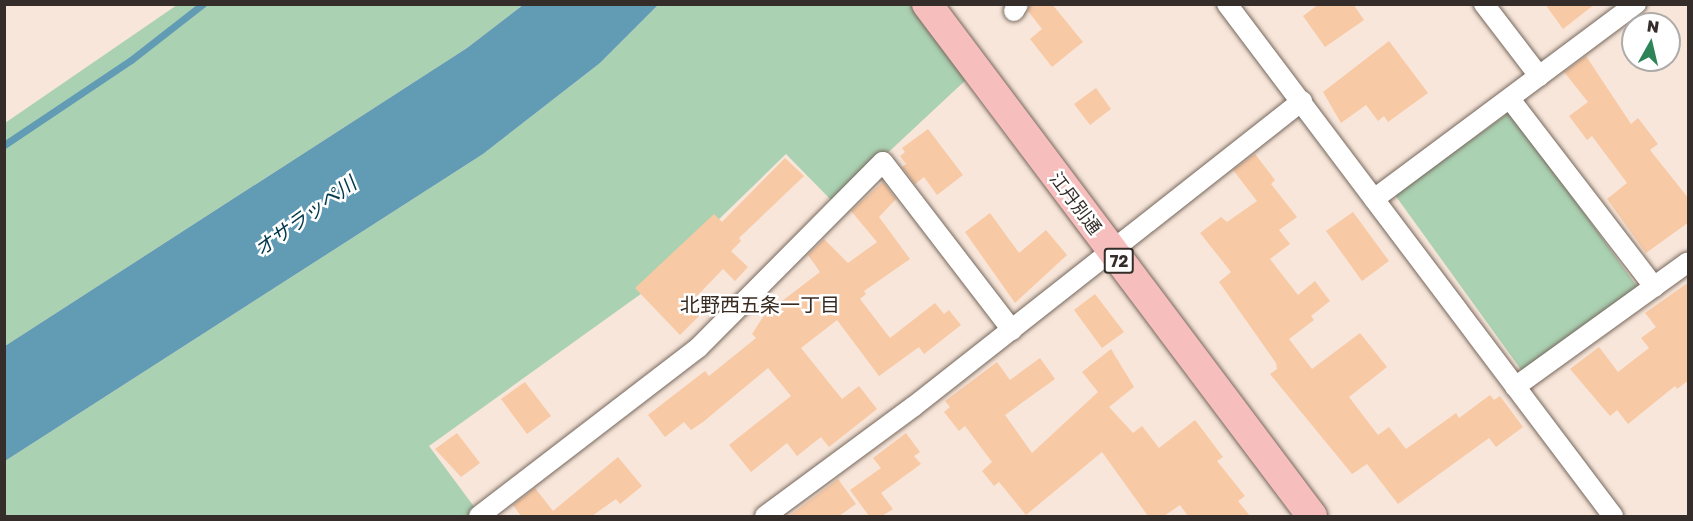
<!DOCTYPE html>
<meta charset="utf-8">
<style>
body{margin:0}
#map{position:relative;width:1693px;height:521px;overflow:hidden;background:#f8e6da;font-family:"Golos Text","Noto Sans JP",sans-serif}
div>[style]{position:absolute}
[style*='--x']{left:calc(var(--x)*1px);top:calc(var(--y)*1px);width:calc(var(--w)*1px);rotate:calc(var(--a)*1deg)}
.green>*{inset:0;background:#aad1b2}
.water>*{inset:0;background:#619bb4}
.stream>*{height:7px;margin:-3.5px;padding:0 3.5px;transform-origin:3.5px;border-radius:3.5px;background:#619bb4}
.building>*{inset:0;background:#f8c9a5}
.roads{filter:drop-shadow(0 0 2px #75675c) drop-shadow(0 0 2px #75675c)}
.street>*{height:20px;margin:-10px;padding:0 10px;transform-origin:10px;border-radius:10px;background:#fff}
.primary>*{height:30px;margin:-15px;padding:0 15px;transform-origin:15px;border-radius:15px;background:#f7bebe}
span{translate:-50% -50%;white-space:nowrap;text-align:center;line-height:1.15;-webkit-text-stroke:5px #fff;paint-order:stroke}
.shield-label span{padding:2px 4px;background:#fff;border:2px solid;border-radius:4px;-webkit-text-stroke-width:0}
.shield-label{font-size:16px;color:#342d29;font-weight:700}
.street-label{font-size:18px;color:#342d29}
.water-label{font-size:20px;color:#02394b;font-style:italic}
.neighbourhood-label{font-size:20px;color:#382b22}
.frame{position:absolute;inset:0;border:6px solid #342d29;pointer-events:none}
.north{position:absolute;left:1621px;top:12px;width:60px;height:60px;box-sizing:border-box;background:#fff;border:2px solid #aeaba9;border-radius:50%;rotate:8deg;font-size:16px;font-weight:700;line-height:24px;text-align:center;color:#342d29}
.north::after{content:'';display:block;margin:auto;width:21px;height:27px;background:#2d8457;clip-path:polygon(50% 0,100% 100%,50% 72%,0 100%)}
</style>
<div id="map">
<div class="green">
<div style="clip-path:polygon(177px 5px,523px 5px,467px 48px,5px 346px,5px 123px)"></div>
<div style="clip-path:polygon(658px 5px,914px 5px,969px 77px,834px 203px,786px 154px,645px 291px,429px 446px,481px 516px,5px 516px,5px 461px,483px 154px,600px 63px)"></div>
<div style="clip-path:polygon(1511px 111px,1638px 288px,1522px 371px,1395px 195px)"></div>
</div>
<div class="water">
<div style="clip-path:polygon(523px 5px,658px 5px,600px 63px,483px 154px,5px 461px,5px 346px,467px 48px)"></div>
</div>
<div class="stream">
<div style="--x:4;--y:145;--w:153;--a:-33.8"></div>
<div style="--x:131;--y:60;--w:91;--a:-37.9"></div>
</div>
<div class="building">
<div style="clip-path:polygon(1030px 4px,1052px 4px,1083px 42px,1052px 67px,1030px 39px,1042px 29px,1028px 11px)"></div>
<div style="clip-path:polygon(1319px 4px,1353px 4px,1364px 20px,1325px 47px,1303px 16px)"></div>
<div style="clip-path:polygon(1545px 4px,1595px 4px,1563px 29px)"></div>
<div style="clip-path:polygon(1389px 41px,1428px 93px,1388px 122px,1384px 116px,1378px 121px,1366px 105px,1341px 123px,1323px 92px)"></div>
<div style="clip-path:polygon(1586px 56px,1631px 124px,1638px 118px,1658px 144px,1650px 150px,1689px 199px,1689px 222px,1646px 253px,1607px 199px,1627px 183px,1592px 136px,1587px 140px,1569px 116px,1588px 102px,1564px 72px)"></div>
<div style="clip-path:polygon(1096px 88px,1111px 109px,1090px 125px,1074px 104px)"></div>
<div style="clip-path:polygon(928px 129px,963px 175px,937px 195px,924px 177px,915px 184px,902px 167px,906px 164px,900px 156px,905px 152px,902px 148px)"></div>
<div style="clip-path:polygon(1255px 154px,1275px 180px,1271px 184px,1297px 217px,1279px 230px,1290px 244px,1270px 259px,1298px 295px,1315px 281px,1330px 301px,1311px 316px,1314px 320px,1289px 339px,1312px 369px,1360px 333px,1387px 367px,1349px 397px,1378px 435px,1389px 427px,1406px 449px,1456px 413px,1459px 418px,1490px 395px,1494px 400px,1500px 396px,1523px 427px,1496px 447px,1489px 438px,1398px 504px,1367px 464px,1352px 474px,1270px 374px,1277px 369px,1276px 363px,1219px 282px,1231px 272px,1200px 233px,1221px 217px,1227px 222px,1257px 201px,1233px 170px)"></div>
<div style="clip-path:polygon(785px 158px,804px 176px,739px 238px,741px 241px,731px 251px,748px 267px,735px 281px,723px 269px,697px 296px,708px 307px,680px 335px,635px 288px,714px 214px,722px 222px)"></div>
<div style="clip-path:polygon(883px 182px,896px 199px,879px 217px,910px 259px,864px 291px,866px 294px,860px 299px,890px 338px,935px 303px,944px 314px,949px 310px,961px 325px,924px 354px,919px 347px,879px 376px,837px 320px,801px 348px,842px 399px,859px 386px,877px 409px,829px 447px,821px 437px,797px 456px,787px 443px,751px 472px,729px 445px,791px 396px,768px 368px,703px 422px,691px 430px,684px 422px,665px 437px,648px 415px,705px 371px,709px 376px,756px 338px,752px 334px,765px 314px,820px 272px,808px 255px,824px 239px,848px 263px,877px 242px,851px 211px)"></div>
<div style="clip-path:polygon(1353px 212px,1389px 261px,1362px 281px,1326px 231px)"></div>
<div style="clip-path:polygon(990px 213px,1019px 253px,1046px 230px,1067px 255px,1015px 303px,965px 232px)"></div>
<div style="clip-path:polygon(1689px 282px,1689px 380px,1677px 389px,1675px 386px,1628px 424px,1617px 410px,1610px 416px,1570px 369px,1599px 347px,1618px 372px,1649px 348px,1641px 338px,1656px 327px,1645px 313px)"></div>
<div style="clip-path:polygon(1095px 294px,1124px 332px,1102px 348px,1074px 310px)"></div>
<div style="clip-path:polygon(1111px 349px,1134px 387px,1109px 407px,1133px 433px,1142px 426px,1159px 448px,1195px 420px,1223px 457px,1217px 461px,1245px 496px,1238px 501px,1250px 516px,1188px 516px,1180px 505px,1164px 516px,1148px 516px,1102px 452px,1026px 515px,999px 482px,994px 486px,982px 471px,992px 462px,965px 426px,959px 431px,944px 412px,950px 407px,945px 401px,997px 362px,1010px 380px,1040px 358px,1055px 379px,1005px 415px,1032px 453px,1098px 392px,1082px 372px)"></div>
<div style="clip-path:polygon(525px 382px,551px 416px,527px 434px,501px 399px)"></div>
<div style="clip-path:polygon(457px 433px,480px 463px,461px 477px,435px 449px)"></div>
<div style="clip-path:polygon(906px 433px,920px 452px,914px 456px,921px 464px,881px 493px,893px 509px,882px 516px,869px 516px,850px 490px,881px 468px,873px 458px)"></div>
<div style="clip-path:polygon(618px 457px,642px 486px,620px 504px,616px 499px,592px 516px,521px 516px,513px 505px,535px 488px,553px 511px)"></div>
<div style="clip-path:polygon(838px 479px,856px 504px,839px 516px,789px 516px)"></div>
</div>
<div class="roads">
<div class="street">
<div style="--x:1227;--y:4;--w:641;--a:52.99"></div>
<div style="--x:1484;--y:4;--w:91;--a:52.6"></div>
<div style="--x:1014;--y:11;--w:8;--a:-60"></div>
<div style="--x:1510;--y:99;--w:237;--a:52.5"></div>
<div style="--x:1374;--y:199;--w:327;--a:-36.7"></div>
<div style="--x:1515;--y:387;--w:213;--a:-35.8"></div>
<div style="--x:479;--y:516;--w:276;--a:-37.5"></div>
<div style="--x:698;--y:348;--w:262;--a:-45.2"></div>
<div style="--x:883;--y:162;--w:212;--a:52.5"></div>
<div style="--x:765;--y:516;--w:184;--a:-36.4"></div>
<div style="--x:913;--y:407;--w:495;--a:-38.2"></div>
</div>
<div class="primary">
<div style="--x:927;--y:4;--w:641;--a:53.06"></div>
</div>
</div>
<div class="shield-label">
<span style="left:1119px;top:261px">72</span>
</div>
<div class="street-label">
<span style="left:1076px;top:203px;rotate:53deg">江丹別通</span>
</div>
<div class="water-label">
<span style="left:305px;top:216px;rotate:-36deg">オサラッペ川</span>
</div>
<div class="neighbourhood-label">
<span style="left:760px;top:304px">北野西五条一丁目</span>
</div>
<div class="frame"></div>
<div class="north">N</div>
</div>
